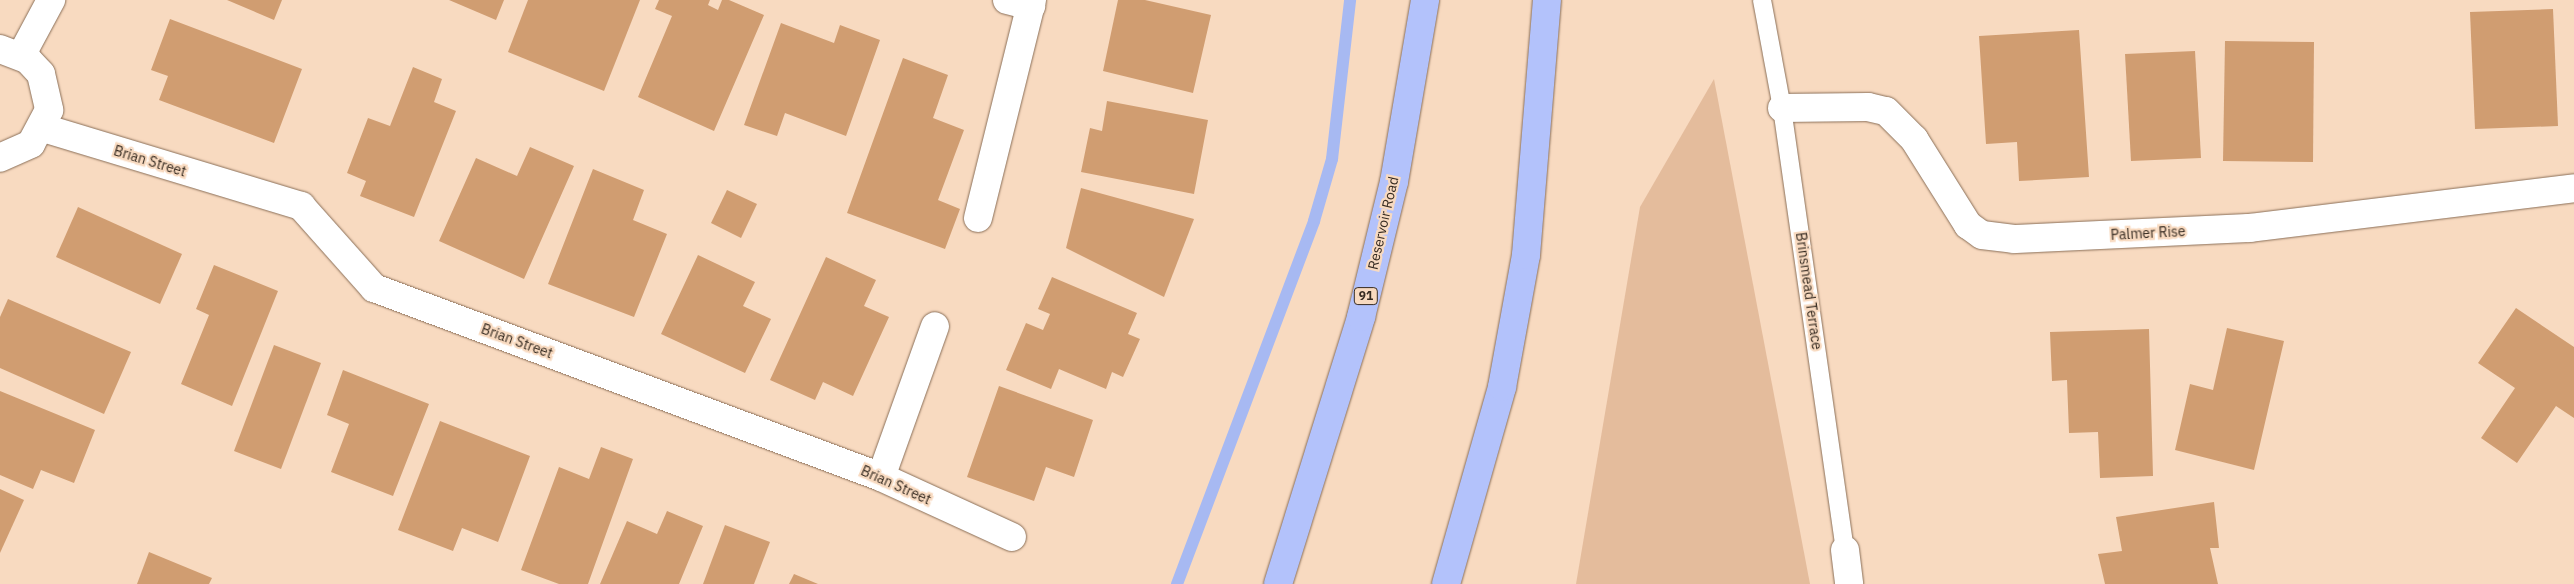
<!DOCTYPE html>
<style>
body{margin:0}
#map{position:relative;width:2574px;height:584px;overflow:hidden;background:#f8dac0;font-family:"IBM Plex Sans",sans-serif}
div>[style]{position:absolute}
[style*='--x']{left:calc(var(--x)*1px);top:calc(var(--y)*1px);width:calc(var(--w)*1px);rotate:calc(var(--a)*1deg)}
.green>*{inset:0;background:#e4bc9c}
.stream>*{height:12px;margin:-6px;padding:0 6px;transform-origin:6px;border-radius:6px;background:#a7b9f2}
.building>*{inset:0;background:#d09d71}
.roads{filter:drop-shadow(0 0 1px #8a6f58) drop-shadow(0 0 1px #8a6f58)}
.lane>*{height:18px;margin:-9px;padding:0 9px;transform-origin:9px;border-radius:9px;background:#fff}
.street>*{height:28px;margin:-14px;padding:0 14px;transform-origin:14px;border-radius:14px;background:#fff}
.primary>*{height:28px;margin:-14px;padding:0 14px;transform-origin:14px;border-radius:14px;background:#b3c2fb}
span{translate:-50% -50%;white-space:nowrap;text-align:center;line-height:1.15;-webkit-text-stroke:4.5px #f8dac0;paint-order:stroke}
.shield-label span{padding:1px 4px;background:#f8dac0;border:1px solid;border-radius:4px;-webkit-text-stroke-width:0}
.shield-label{font-size:12px;color:#362b21;font-weight:700}
.street-label{font-size:14px;color:#362b21}
</style>
<div id="map">
<div class="green">
<div style="clip-path:polygon(1714px 79px,1810px 584px,1576px 584px,1640px 207px)"></div>
</div>
<div class="stream">
<div style="--x:1177;--y:584;--w:388;--a:-69.3"></div>
<div style="--x:1314;--y:221;--w:65;--a:-73.8"></div>
<div style="--x:1332;--y:159;--w:160;--a:-83.5"></div>
</div>
<div class="building">
<div style="clip-path:polygon(227px 0,282px 0,274px 20px)"></div>
<div style="clip-path:polygon(449px 0,504px 0,496px 20px)"></div>
<div style="clip-path:polygon(528px 0,640px 0,604px 91px,508px 52px)"></div>
<div style="clip-path:polygon(659px 0,710px 0,708px 5px,718px 10px,722px 0,729px 0,764px 15px,714px 131px,638px 97px,672px 16px,655px 9px)"></div>
<div style="clip-path:polygon(1118px 0,1145px 0,1211px 15px,1193px 93px,1103px 71px)"></div>
<div style="clip-path:polygon(2553px 9px,2558px 126px,2475px 129px,2470px 12px)"></div>
<div style="clip-path:polygon(170px 19px,302px 69px,274px 143px,159px 100px,168px 76px,151px 70px)"></div>
<div style="clip-path:polygon(781px 23px,834px 43px,840px 25px,880px 40px,846px 136px,785px 113px,777px 136px,744px 125px)"></div>
<div style="clip-path:polygon(2079px 30px,2089px 177px,2019px 181px,2017px 142px,1986px 144px,1979px 36px)"></div>
<div style="clip-path:polygon(2225px 41px,2314px 42px,2313px 162px,2223px 161px)"></div>
<div style="clip-path:polygon(2195px 51px,2201px 158px,2131px 161px,2125px 54px)"></div>
<div style="clip-path:polygon(903px 58px,948px 75px,933px 118px,964px 130px,938px 200px,960px 209px,945px 249px,847px 213px)"></div>
<div style="clip-path:polygon(413px 67px,442px 79px,434px 102px,456px 111px,414px 217px,360px 196px,366px 181px,347px 173px,368px 118px,390px 126px)"></div>
<div style="clip-path:polygon(1107px 101px,1208px 120px,1194px 194px,1081px 172px,1090px 128px,1102px 131px)"></div>
<div style="clip-path:polygon(530px 147px,574px 166px,524px 279px,439px 241px,476px 158px,517px 176px)"></div>
<div style="clip-path:polygon(593px 169px,644px 190px,633px 220px,667px 234px,634px 317px,548px 284px)"></div>
<div style="clip-path:polygon(1081px 188px,1194px 219px,1164px 297px,1066px 248px)"></div>
<div style="clip-path:polygon(727px 190px,757px 204px,741px 238px,711px 223px)"></div>
<div style="clip-path:polygon(78px 207px,182px 254px,160px 304px,56px 257px)"></div>
<div style="clip-path:polygon(698px 255px,755px 282px,743px 306px,771px 319px,745px 373px,661px 334px)"></div>
<div style="clip-path:polygon(826px 257px,876px 280px,864px 306px,889px 317px,853px 396px,823px 382px,815px 400px,770px 380px)"></div>
<div style="clip-path:polygon(214px 265px,278px 291px,232px 406px,181px 384px,209px 315px,196px 309px)"></div>
<div style="clip-path:polygon(1052px 277px,1137px 313px,1128px 334px,1140px 339px,1123px 377px,1112px 372px,1106px 389px,1059px 369px,1051px 389px,1006px 370px,1026px 323px,1043px 330px,1050px 314px,1038px 309px)"></div>
<div style="clip-path:polygon(8px 299px,131px 352px,104px 414px,0 368px,0 317px)"></div>
<div style="clip-path:polygon(2516px 308px,2574px 347px,2574px 418px,2556px 406px,2517px 463px,2481px 438px,2515px 388px,2478px 363px)"></div>
<div style="clip-path:polygon(2227px 328px,2284px 341px,2254px 470px,2175px 450px,2190px 384px,2213px 390px)"></div>
<div style="clip-path:polygon(2149px 329px,2153px 476px,2100px 478px,2098px 432px,2069px 433px,2067px 380px,2052px 381px,2050px 332px)"></div>
<div style="clip-path:polygon(274px 345px,321px 363px,281px 469px,234px 451px)"></div>
<div style="clip-path:polygon(343px 370px,429px 404px,393px 496px,331px 472px,349px 424px,327px 415px)"></div>
<div style="clip-path:polygon(999px 386px,1093px 420px,1074px 477px,1046px 467px,1034px 501px,967px 477px)"></div>
<div style="clip-path:polygon(0 391px,95px 430px,74px 483px,41px 470px,33px 489px,0 475px)"></div>
<div style="clip-path:polygon(440px 421px,530px 456px,498px 542px,462px 528px,453px 551px,398px 530px)"></div>
<div style="clip-path:polygon(601px 447px,633px 459px,588px 584px,559px 584px,521px 570px,559px 467px,589px 479px)"></div>
<div style="clip-path:polygon(0 489px,24px 500px,0 553px)"></div>
<div style="clip-path:polygon(2214px 502px,2219px 548px,2210px 548px,2218px 584px,2105px 584px,2098px 554px,2122px 551px,2116px 517px)"></div>
<div style="clip-path:polygon(667px 511px,703px 526px,679px 584px,600px 584px,627px 521px,657px 534px)"></div>
<div style="clip-path:polygon(725px 525px,770px 542px,754px 584px,703px 584px)"></div>
<div style="clip-path:polygon(149px 552px,212px 578px,209px 584px,137px 584px)"></div>
<div style="clip-path:polygon(794px 574px,818px 584px,789px 584px)"></div>
</div>
<div class="roads">
<div class="lane">
<div style="--x:1762;--y:0;--w:110;--a:79.5"></div>
<div style="--x:1782;--y:108;--w:446;--a:81.9"></div>
</div>
<div class="street">
<div style="--x:1007;--y:0;--w:25;--a:14"></div>
<div style="--x:0;--y:49;--w:30;--a:21"></div>
<div style="--x:28;--y:60;--w:19;--a:47"></div>
<div style="--x:41;--y:74;--w:37;--a:77"></div>
<div style="--x:49;--y:110;--w:38;--a:118"></div>
<div style="--x:31;--y:144;--w:34;--a:156"></div>
<div style="--x:21;--y:56;--w:64;--a:-61.8"></div>
<div style="--x:1782;--y:108;--w:86;--a:-0.7"></div>
<div style="--x:1868;--y:107;--w:18;--a:13"></div>
<div style="--x:1886;--y:111;--w:40;--a:45"></div>
<div style="--x:1914;--y:139;--w:102;--a:57.9"></div>
<div style="--x:1968;--y:225;--w:17;--a:36"></div>
<div style="--x:1982;--y:235;--w:32;--a:7"></div>
<div style="--x:2014;--y:239;--w:236;--a:-2.7"></div>
<div style="--x:2250;--y:228;--w:326;--a:-7"></div>
<div style="--x:43;--y:128;--w:270;--a:16.8"></div>
<div style="--x:301;--y:206;--w:110;--a:48.3"></div>
<div style="--x:374;--y:288;--w:541;--a:20.44"></div>
<div style="--x:881;--y:477;--w:144;--a:24.6"></div>
<div style="--x:978;--y:218;--w:225;--a:-76.1"></div>
<div style="--x:881;--y:477;--w:160;--a:-70.3"></div>
<div style="--x:1845;--y:550;--w:34;--a:83"></div>
</div>
<div class="primary">
<div style="--x:1278;--y:584;--w:280;--a:-72.7"></div>
<div style="--x:1361;--y:317;--w:139;--a:-76.3"></div>
<div style="--x:1394;--y:182;--w:185;--a:-80.3"></div>
<div style="--x:1446;--y:584;--w:205;--a:-74.1"></div>
<div style="--x:1502;--y:387;--w:134;--a:-79.7"></div>
<div style="--x:1526;--y:255;--w:256;--a:-85.3"></div>
</div>
</div>
<div class="shield-label">
<span style="left:1366px;top:296px">91</span>
</div>
<div class="street-label">
<span style="left:150px;top:161px;rotate:17deg">Brian Street</span>
<span style="left:1383px;top:223px;rotate:-77deg">Reservoir Road</span>
<span style="left:2148px;top:233px;rotate:-3deg">Palmer Rise</span>
<span style="left:1809px;top:291px;rotate:82deg">Brinsmead Terrace</span>
<span style="left:517px;top:341px;rotate:20deg">Brian Street</span>
<span style="left:896px;top:485px;rotate:24deg">Brian Street</span>
</div>
</div>
